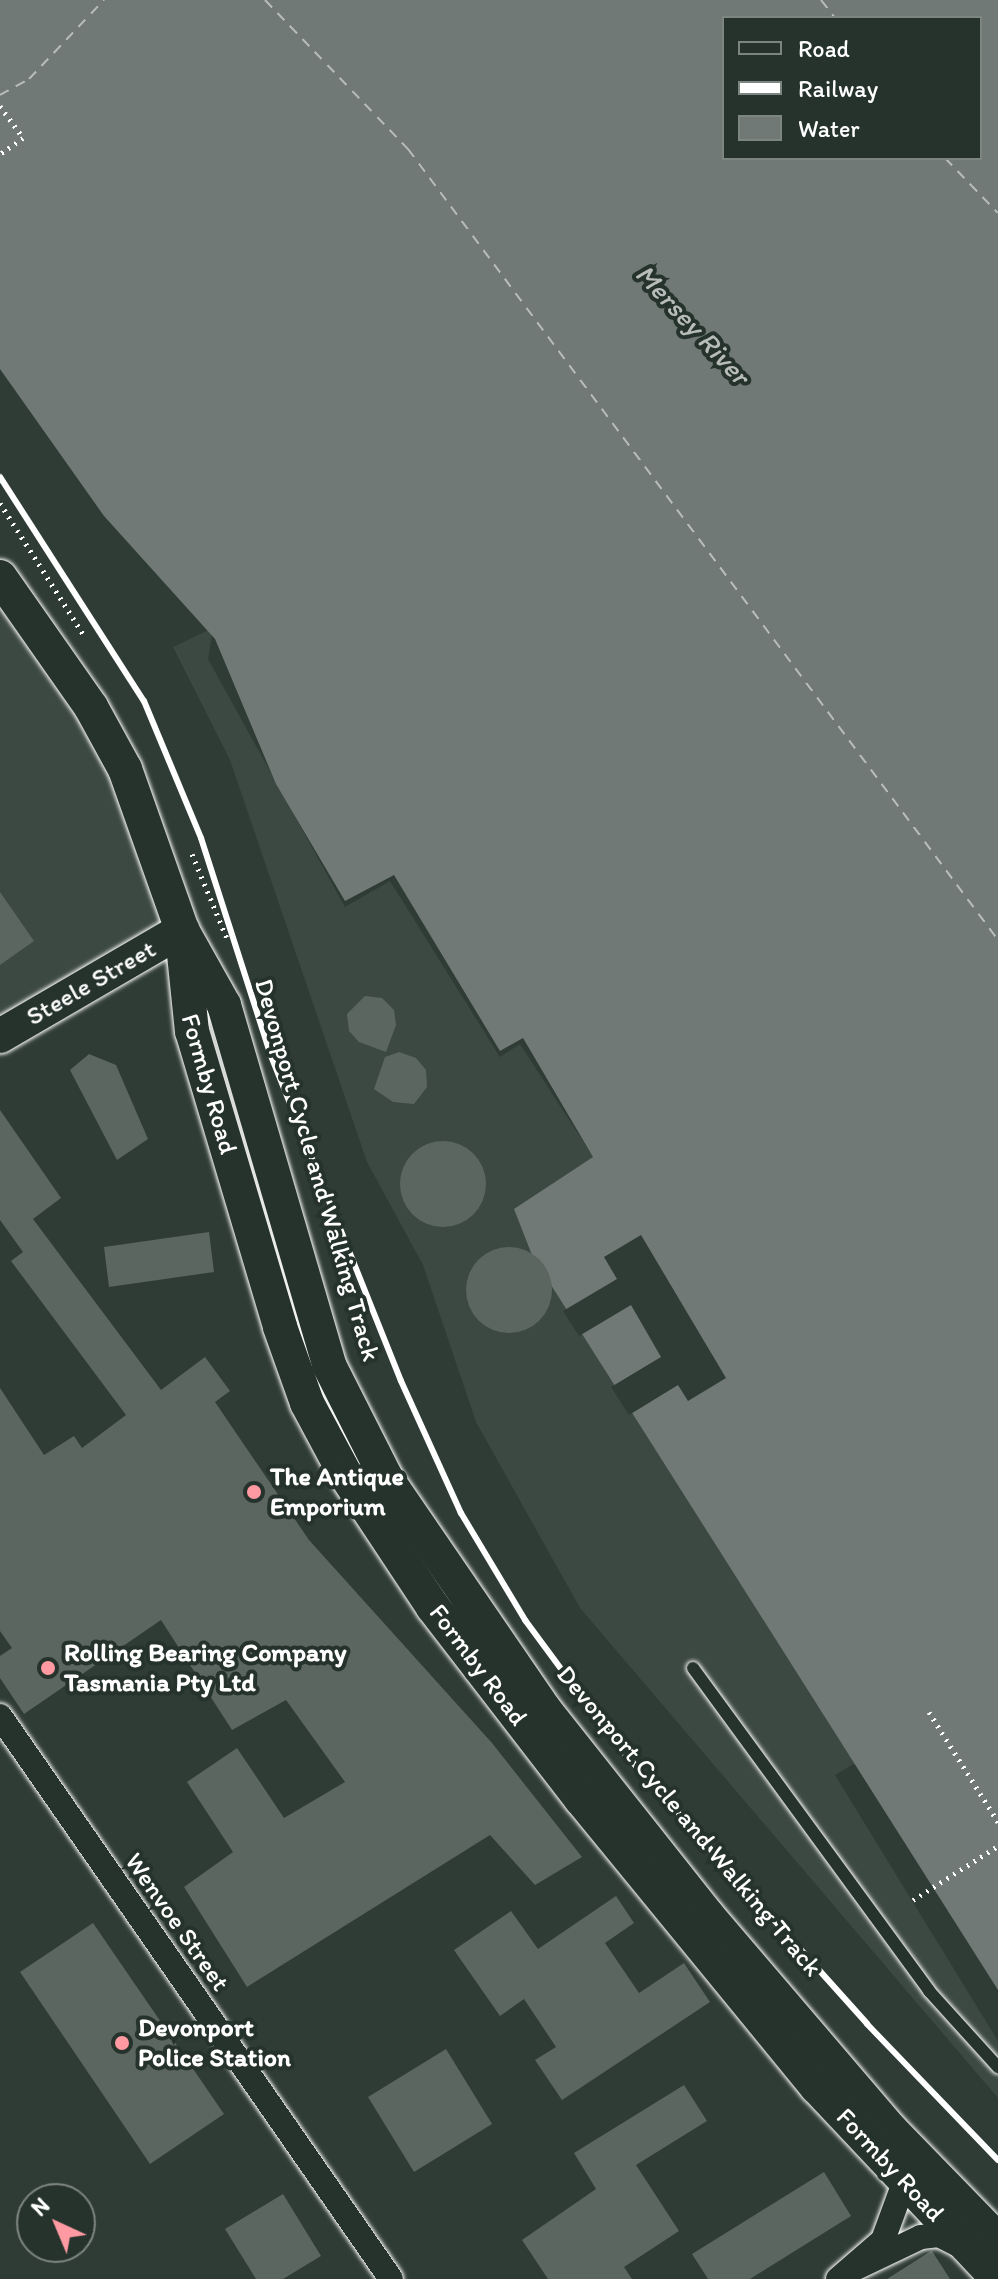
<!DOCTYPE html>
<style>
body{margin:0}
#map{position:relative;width:998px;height:2279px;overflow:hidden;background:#2f3b35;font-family:Itim,sans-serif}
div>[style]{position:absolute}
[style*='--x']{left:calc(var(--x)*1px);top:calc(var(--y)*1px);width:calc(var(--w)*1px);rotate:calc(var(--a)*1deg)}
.built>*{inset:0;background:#3c4842}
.water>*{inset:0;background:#707975}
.pier>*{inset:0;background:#2f3b35}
.ferry>*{height:2px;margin-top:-1px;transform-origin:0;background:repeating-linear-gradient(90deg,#b8bcba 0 10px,transparent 0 18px)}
.building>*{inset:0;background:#5b6661}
.round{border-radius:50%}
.path>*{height:5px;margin-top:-2.5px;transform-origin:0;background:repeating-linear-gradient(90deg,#fff 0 2px,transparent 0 8px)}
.roads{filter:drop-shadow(0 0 2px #fff) drop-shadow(0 0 2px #fff)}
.lane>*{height:12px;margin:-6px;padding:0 6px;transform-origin:6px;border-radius:6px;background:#26332d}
.street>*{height:24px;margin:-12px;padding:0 12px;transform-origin:12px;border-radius:12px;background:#26332d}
.secondary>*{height:34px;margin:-17px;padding:0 17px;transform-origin:17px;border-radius:17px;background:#26332d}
.rail>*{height:6px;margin:-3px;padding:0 3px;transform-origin:3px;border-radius:3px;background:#fff}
.dots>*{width:22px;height:22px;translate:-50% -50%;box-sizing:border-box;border:4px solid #26332d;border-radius:50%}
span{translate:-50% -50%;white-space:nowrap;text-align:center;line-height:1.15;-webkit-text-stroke:8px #26332d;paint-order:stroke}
.street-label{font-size:26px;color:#fff}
.poi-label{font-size:26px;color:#fff;font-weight:700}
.left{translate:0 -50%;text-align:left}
.water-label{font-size:28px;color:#b8bcba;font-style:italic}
.legend{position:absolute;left:722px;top:16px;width:260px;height:144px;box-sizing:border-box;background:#26332d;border:2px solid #7d8581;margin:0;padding:10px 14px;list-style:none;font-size:24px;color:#fff}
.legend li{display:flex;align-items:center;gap:16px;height:40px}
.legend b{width:40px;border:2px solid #7d8581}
.north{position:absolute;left:16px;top:2183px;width:80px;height:80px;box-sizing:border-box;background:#26332d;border:2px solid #7d8581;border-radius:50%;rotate:316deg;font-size:22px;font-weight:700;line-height:32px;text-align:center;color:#fff}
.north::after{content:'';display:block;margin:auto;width:28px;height:36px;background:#ff9aa2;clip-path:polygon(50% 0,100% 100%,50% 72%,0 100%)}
</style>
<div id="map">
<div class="built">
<div style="clip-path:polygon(0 577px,60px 661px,182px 930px,0 1037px)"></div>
<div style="clip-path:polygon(213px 628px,208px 659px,345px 907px,390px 881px,500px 1057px,520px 1044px,739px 1382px,865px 1757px,835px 1775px,998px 2041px,998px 2098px,580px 1608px,476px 1422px,423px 1265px,367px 1162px,230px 760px,173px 647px)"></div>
</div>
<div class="water">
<div style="clip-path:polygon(evenodd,0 0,998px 0,998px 1990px,532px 1255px,514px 1209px,593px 1157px,523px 1038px,500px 1051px,394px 875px,345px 901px,276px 784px,215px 639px,104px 516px,0 369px,0 0,724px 18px,980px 18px,980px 158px,724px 158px,724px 18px)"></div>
</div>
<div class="pier">
<div style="clip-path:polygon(641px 1235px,726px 1378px,688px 1401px,678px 1385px,629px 1415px,611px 1387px,661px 1357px,631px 1305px,579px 1336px,563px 1311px,617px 1279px,604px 1257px)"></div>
</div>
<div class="ferry">
<div style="--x:265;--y:0;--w:207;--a:46.2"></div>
<div style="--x:408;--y:149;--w:987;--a:53.28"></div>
<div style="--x:821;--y:0;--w:23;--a:52"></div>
<div style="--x:0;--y:95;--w:33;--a:-29"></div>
<div style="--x:29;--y:79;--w:109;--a:-46.5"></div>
<div style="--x:945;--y:158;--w:76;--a:46.1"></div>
</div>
<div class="building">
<div style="clip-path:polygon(0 892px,34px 941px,0 965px)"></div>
<div style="clip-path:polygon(365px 996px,382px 998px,394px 1010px,396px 1025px,386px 1052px,359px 1042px,349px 1031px,347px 1014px)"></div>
<div style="clip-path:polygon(399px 1052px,416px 1058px,426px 1070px,427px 1087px,414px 1104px,393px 1102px,374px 1089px,385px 1057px)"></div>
<div style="clip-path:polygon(89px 1054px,116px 1065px,148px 1139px,117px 1160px,70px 1070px)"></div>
<div style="clip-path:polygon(0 1110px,61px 1198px,33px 1219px,161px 1390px,205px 1357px,230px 1391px,215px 1402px,309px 1540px,492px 1743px,582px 1857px,535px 1885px,490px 1835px,247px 1987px,184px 1887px,233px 1852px,187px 1782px,237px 1748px,284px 1818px,345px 1782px,286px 1700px,232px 1730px,161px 1620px,24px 1714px,0 1678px,0 1656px,12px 1648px,0 1631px,0 1388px,44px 1455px,74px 1436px,82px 1448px,126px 1415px,11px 1261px,23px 1252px,0 1220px)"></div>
<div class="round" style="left:400px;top:1141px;width:86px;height:86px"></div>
<div style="clip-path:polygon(209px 1232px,214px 1272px,109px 1287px,104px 1247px)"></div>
<div class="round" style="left:466px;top:1247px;width:86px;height:86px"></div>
<div style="clip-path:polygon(616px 1896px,634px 1923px,605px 1943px,639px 1993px,684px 1963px,710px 2002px,562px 2100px,535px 2060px,556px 2047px,524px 1999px,500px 2016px,454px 1950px,511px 1911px,538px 1949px)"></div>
<div style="clip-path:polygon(93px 1923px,224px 2114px,150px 2164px,20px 1972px)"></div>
<div style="clip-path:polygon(446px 2049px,492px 2124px,414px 2172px,368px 2097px)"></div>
<div style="clip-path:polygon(684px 2085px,707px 2121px,636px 2165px,679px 2231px,624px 2267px,632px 2279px,548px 2279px,522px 2240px,596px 2189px,574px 2153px)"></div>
<div style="clip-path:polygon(824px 2172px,851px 2216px,750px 2279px,708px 2279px,692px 2254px)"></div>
<div style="clip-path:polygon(283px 2194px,321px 2256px,283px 2279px,256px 2279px,225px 2229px)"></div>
<div style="clip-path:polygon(932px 2251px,950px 2279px,887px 2279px,931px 2251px)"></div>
</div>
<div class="path">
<div style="--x:0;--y:106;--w:39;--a:54"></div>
<div style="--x:23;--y:138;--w:28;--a:145"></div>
<div style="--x:0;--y:503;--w:155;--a:57.6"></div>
<div style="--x:192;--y:854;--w:94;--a:67.5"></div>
<div style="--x:929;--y:1712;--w:130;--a:57.9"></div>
<div style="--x:913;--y:1900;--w:101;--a:-32.4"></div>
</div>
<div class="roads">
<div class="lane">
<div style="--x:693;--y:1668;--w:400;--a:53.8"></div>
<div style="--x:929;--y:1991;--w:103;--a:47.8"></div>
</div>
<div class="street">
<div style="--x:0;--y:1716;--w:685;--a:55.22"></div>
<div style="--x:852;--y:2270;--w:76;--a:-25.6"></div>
<div style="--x:921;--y:2237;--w:18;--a:-6"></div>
<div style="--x:939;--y:2235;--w:27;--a:27"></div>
<div style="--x:838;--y:2279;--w:60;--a:-40.9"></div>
<div style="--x:883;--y:2240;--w:61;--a:-69.8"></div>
</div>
<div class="secondary">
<div style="--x:0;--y:577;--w:159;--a:55"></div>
<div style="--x:91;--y:707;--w:71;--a:61.3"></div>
<div style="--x:125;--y:769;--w:171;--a:70.5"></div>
<div style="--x:182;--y:930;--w:86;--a:60.8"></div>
<div style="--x:224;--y:1005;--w:375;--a:73.7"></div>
<div style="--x:329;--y:1365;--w:127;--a:63.2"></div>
<div style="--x:386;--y:1478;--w:280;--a:55.6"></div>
<div style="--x:544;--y:1709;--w:264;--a:51.6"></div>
<div style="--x:708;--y:1916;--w:282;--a:49.5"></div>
<div style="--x:891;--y:2130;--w:153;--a:45.8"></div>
<div style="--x:182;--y:935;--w:97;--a:84.1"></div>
<div style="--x:192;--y:1031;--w:309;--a:73.4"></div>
<div style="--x:280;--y:1327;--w:81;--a:70.4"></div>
<div style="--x:307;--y:1403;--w:81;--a:61.8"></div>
<div style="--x:345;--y:1474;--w:159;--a:56.5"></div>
<div style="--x:433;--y:1607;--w:242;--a:52.4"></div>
<div style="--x:581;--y:1799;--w:372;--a:50.7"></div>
<div style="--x:817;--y:2087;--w:264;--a:46.7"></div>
<div style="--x:0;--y:1036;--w:211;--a:-30.2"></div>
</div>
</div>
<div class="rail">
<div style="--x:0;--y:477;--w:266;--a:57.3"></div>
<div style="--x:144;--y:701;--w:148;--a:67.4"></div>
<div style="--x:201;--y:838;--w:229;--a:72.2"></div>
<div style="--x:271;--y:1056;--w:350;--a:68.2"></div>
<div style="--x:401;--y:1381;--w:145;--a:65.6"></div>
<div style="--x:461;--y:1513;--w:125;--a:59.1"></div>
<div style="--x:525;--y:1620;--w:157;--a:53.6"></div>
<div style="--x:618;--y:1746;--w:373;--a:48.1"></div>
<div style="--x:867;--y:2024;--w:189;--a:46.1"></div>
</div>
<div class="dots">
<div style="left:254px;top:1492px;background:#ff9aa2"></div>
<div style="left:48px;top:1668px;background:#ff9aa2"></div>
<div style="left:122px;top:2043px;background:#ff9aa2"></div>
</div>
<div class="street-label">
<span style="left:91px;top:983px;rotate:-30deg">Steele Street</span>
<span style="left:209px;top:1084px;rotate:74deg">Formby Road</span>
<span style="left:317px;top:1170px;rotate:74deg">Devonport Cycle and Walking Track</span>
<span style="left:478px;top:1665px;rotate:53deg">Formby Road</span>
<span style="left:689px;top:1821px;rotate:50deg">Devonport Cycle and Walking Track</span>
<span style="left:177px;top:1922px;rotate:55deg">Wenvoe Street</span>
<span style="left:890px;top:2165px;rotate:47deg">Formby Road</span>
</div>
<div class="poi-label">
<span class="left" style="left:270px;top:1492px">The Antique<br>Emporium</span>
<span class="left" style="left:64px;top:1668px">Rolling Bearing Company<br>Tasmania Pty Ltd</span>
<span class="left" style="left:138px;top:2043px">Devonport<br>Police Station</span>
</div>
<div class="water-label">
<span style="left:693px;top:324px;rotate:47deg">Mersey River</span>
</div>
<ul class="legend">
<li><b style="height:10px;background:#26332d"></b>Road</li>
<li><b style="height:10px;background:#fff"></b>Railway</li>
<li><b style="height:22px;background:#707975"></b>Water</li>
</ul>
<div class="north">N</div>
</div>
